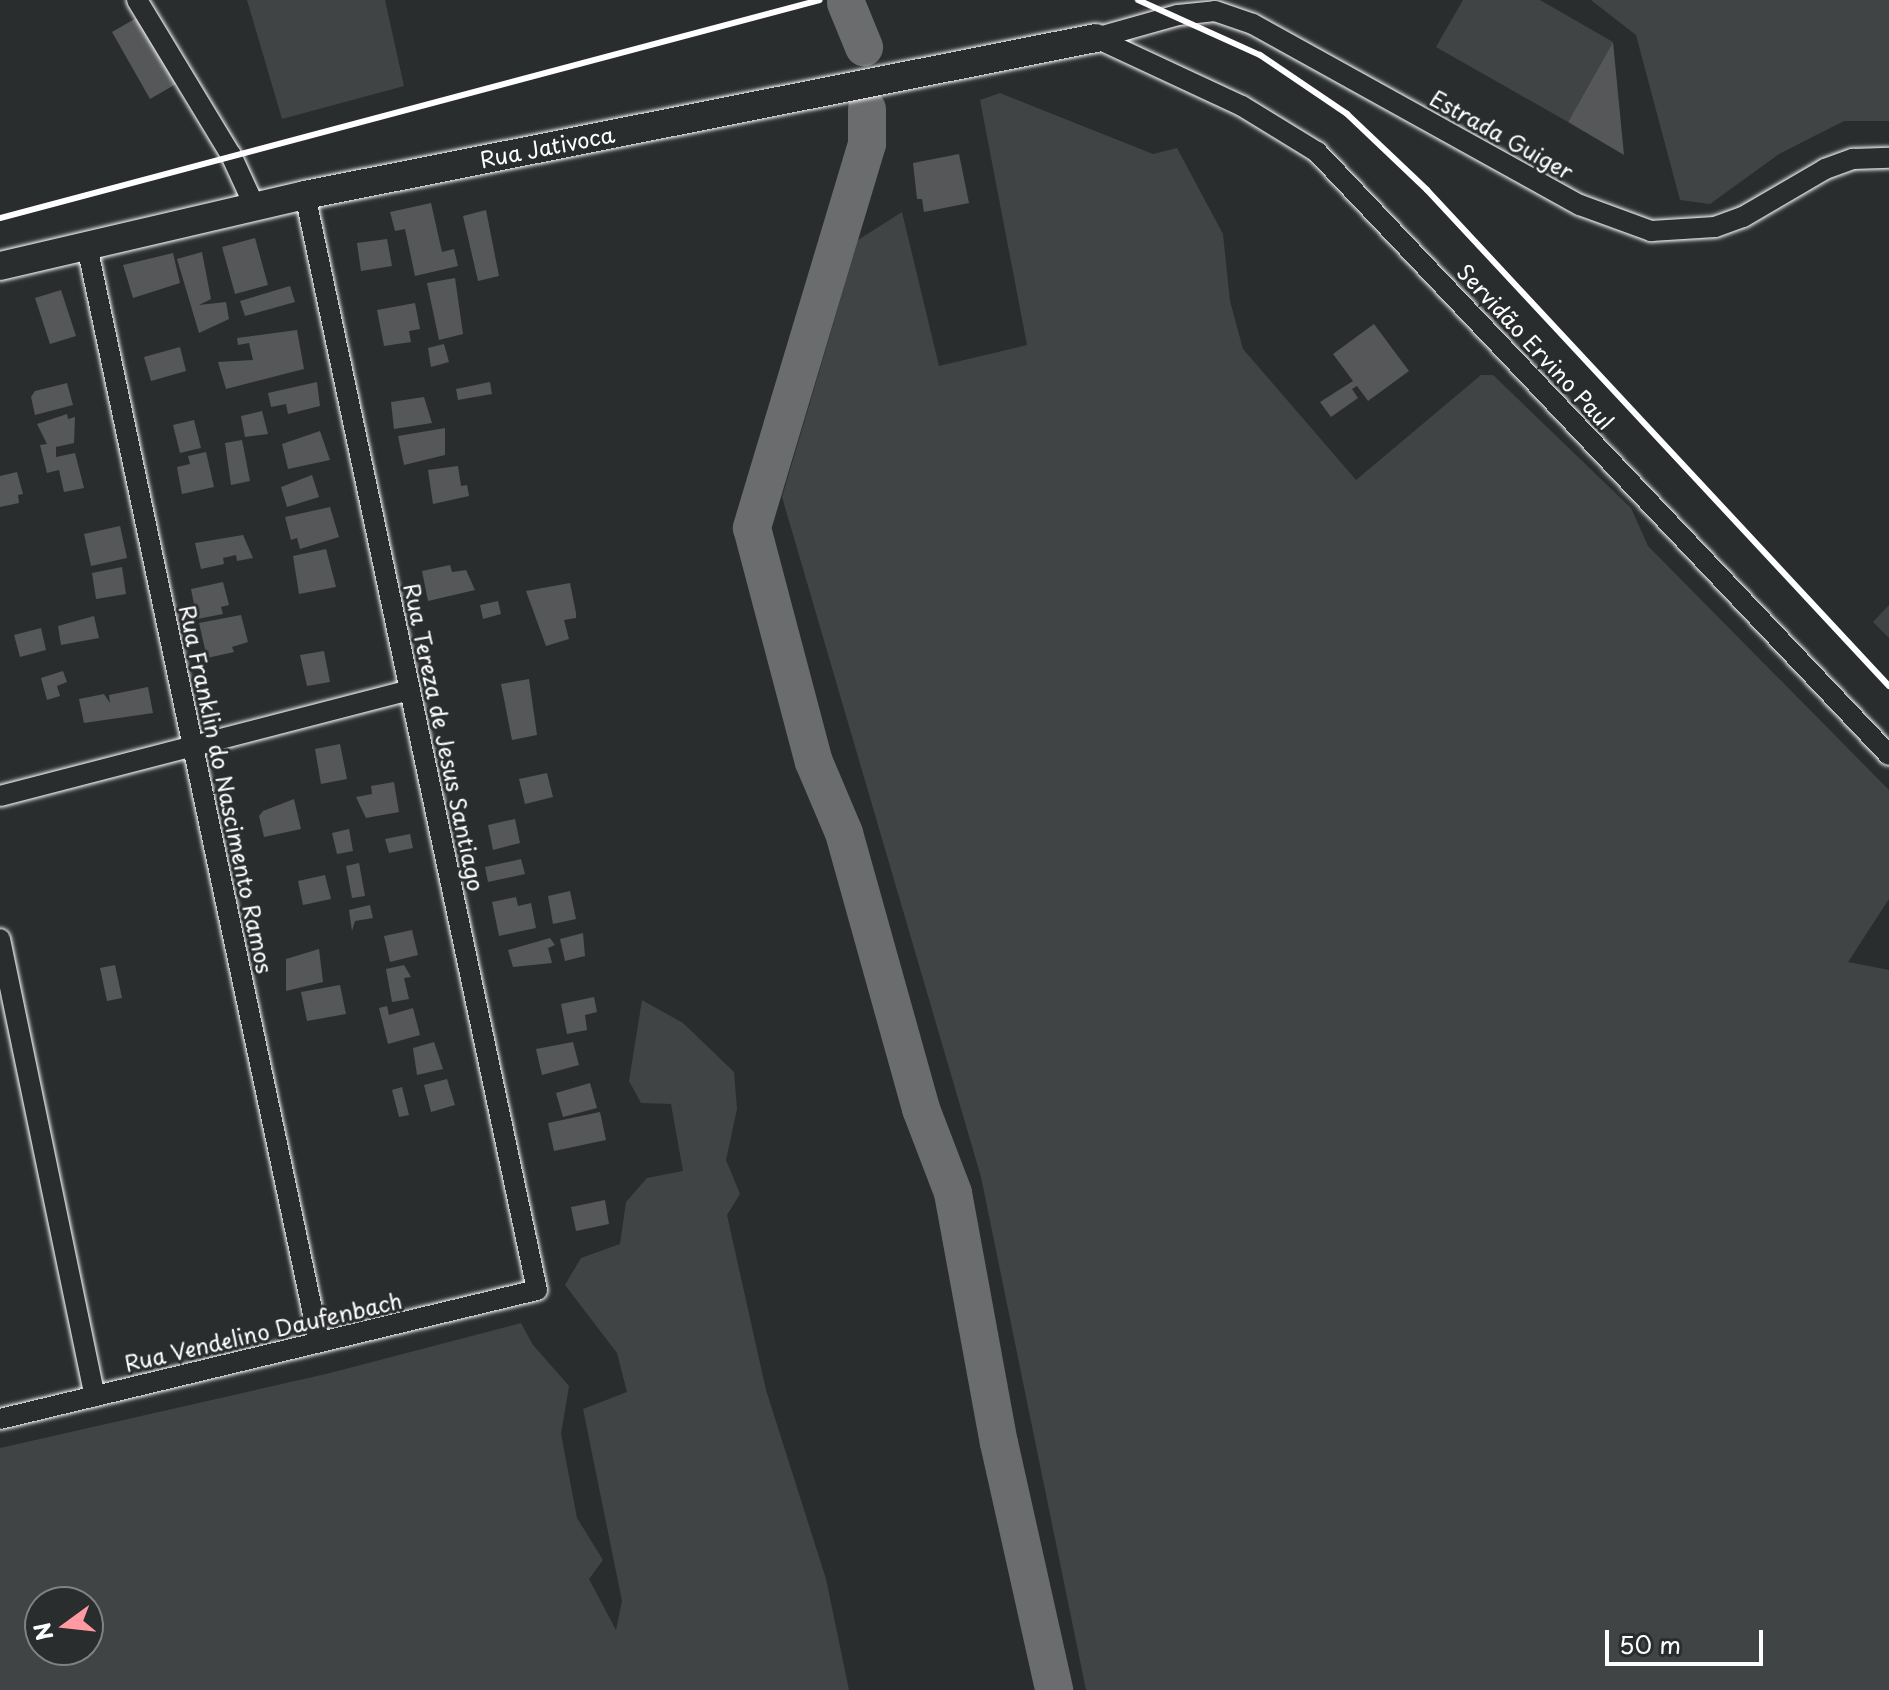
<!DOCTYPE html>
<meta charset="utf-8">
<style>
body{margin:0}
#map{position:relative;width:1889px;height:1690px;overflow:hidden;background:#2a2d2e;font-family:"Playpen Sans",sans-serif}
div>[style]{position:absolute}
[style*='--x']{left:calc(var(--x)*1px);top:calc(var(--y)*1px);width:calc(var(--w)*1px);rotate:calc(var(--a)*1deg)}
.green>*{inset:0;background:#414445}
.river>*{height:38px;margin:-19px;padding:0 19px;transform-origin:19px;border-radius:19px;background:#6a6c6d}
.building>*{inset:0;background:#555758}
.roads{filter:drop-shadow(0 0 2px #fff) drop-shadow(0 0 2px #fff)}
.street>*{height:20px;margin:-10px;padding:0 10px;transform-origin:10px;border-radius:10px;background:#2a2d2e}
.secondary>*{height:28px;margin:-14px;padding:0 14px;transform-origin:14px;border-radius:14px;background:#2a2d2e}
.rail>*{height:6px;margin:-3px;padding:0 3px;transform-origin:3px;border-radius:3px;background:#fff}
span{translate:-50% -50%;white-space:nowrap;text-align:center;line-height:1.15;-webkit-text-stroke:6px #2a2d2e;paint-order:stroke}
.street-label{font-size:22px;color:#fff}
.north{position:absolute;left:24px;top:1586px;width:80px;height:80px;box-sizing:border-box;background:#2a2d2e;border:2px solid #7f8182;border-radius:50%;rotate:255deg;font-size:22px;font-weight:700;line-height:32px;text-align:center;color:#fff}
.north::after{content:'';display:block;margin:auto;width:28px;height:36px;background:#ff9aa2;clip-path:polygon(50% 0,100% 100%,50% 72%,0 100%)}
.scale{position:absolute;left:1605px;top:1630px;width:158px;height:36px;box-sizing:border-box;border:4px solid #fff;border-top:0;padding-left:10px;font-size:24px;line-height:28px;white-space:nowrap;color:#fff;-webkit-text-stroke:6px #2a2d2e;paint-order:stroke}
</style>
<div id="map">
<div class="green">
<div style="clip-path:polygon(247px 0,385px 0,404px 86px,282px 119px)"></div>
<div style="clip-path:polygon(1463px 0,1540px 0,1613px 42px,1568px 122px,1436px 47px)"></div>
<div style="clip-path:polygon(1591px 0,1889px 0,1889px 121px,1844px 121px,1779px 154px,1710px 204px,1680px 200px,1636px 35px)"></div>
<div style="clip-path:polygon(1000px 93px,1153px 154px,1177px 148px,1223px 234px,1230px 301px,1243px 349px,1356px 480px,1481px 375px,1493px 375px,1631px 508px,1648px 546px,1889px 790px,1889px 899px,1848px 962px,1889px 970px,1889px 1690px,1086px 1690px,981px 1177px,782px 497px,858px 240px,902px 212px,939px 366px,1027px 345px,980px 100px)"></div>
<div style="clip-path:polygon(1889px 605px,1889px 638px,1873px 622px)"></div>
<div style="clip-path:polygon(evenodd,642px 1000px,683px 1023px,734px 1072px,737px 1109px,726px 1160px,740px 1194px,727px 1215px,766px 1390px,826px 1579px,849px 1690px,0 1690px,0 1448px,326px 1374px,521px 1323px,533px 1345px,569px 1386px,561px 1434px,577px 1518px,603px 1560px,589px 1579px,616px 1630px,622px 1601px,583px 1409px,627px 1392px,617px 1353px,565px 1285px,581px 1258px,620px 1244px,626px 1202px,647px 1178px,683px 1171px,671px 1104px,641px 1103px,629px 1081px,642px 1000px,40px 1602px,88px 1602px,88px 1650px,40px 1650px,40px 1602px)"></div>
</div>
<div class="river">
<div style="--x:846;--y:3;--w:48;--a:67.8"></div>
<div style="--x:867;--y:109;--w:35;--a:90"></div>
<div style="--x:867;--y:144;--w:401;--a:106.7"></div>
<div style="--x:752;--y:528;--w:242;--a:75.2"></div>
<div style="--x:814;--y:762;--w:77;--a:67.1"></div>
<div style="--x:844;--y:833;--w:287;--a:74.4"></div>
<div style="--x:921;--y:1109;--w:90;--a:69.1"></div>
<div style="--x:953;--y:1193;--w:254;--a:79.6"></div>
<div style="--x:999;--y:1443;--w:253;--a:77.4"></div>
</div>
<div class="building">
<div style="clip-path:polygon(138px 17px,176px 84px,150px 99px,112px 32px)"></div>
<div style="clip-path:polygon(1613px 42px,1624px 155px,1568px 122px)"></div>
<div style="clip-path:polygon(959px 154px,969px 203px,924px 212px,922px 199px,917px 199px,913px 163px)"></div>
<div style="clip-path:polygon(431px 203px,442px 252px,454px 249px,458px 266px,415px 276px,405px 229px,395px 231px,390px 212px)"></div>
<div style="clip-path:polygon(486px 210px,499px 276px,478px 281px,463px 216px)"></div>
<div style="clip-path:polygon(255px 238px,268px 285px,235px 294px,222px 247px)"></div>
<div style="clip-path:polygon(387px 239px,392px 266px,361px 271px,357px 243px)"></div>
<div style="clip-path:polygon(202px 252px,211px 299px,199px 305px,226px 302px,229px 319px,199px 333px,177px 259px)"></div>
<div style="clip-path:polygon(173px 253px,180px 283px,133px 298px,123px 265px)"></div>
<div style="clip-path:polygon(455px 278px,463px 334px,439px 340px,427px 283px)"></div>
<div style="clip-path:polygon(290px 286px,295px 302px,245px 316px,240px 301px)"></div>
<div style="clip-path:polygon(61px 290px,76px 336px,50px 344px,35px 298px)"></div>
<div style="clip-path:polygon(415px 303px,420px 329px,409px 331px,411px 342px,384px 346px,377px 310px)"></div>
<div style="clip-path:polygon(1374px 324px,1409px 371px,1368px 401px,1357px 386px,1352px 389px,1358px 398px,1331px 417px,1320px 402px,1353px 381px,1333px 354px)"></div>
<div style="clip-path:polygon(297px 330px,304px 369px,226px 389px,218px 362px,253px 360px,249px 343px,238px 345px,237px 338px)"></div>
<div style="clip-path:polygon(444px 344px,449px 362px,431px 367px,428px 348px)"></div>
<div style="clip-path:polygon(180px 347px,186px 371px,151px 381px,144px 357px)"></div>
<div style="clip-path:polygon(317px 382px,320px 406px,288px 414px,286px 404px,271px 407px,268px 393px)"></div>
<div style="clip-path:polygon(490px 382px,492px 394px,458px 400px,456px 389px)"></div>
<div style="clip-path:polygon(67px 383px,73px 405px,35px 415px,31px 397px,35px 391px)"></div>
<div style="clip-path:polygon(424px 397px,432px 423px,394px 429px,391px 402px)"></div>
<div style="clip-path:polygon(262px 411px,268px 434px,245px 437px,241px 416px)"></div>
<div style="clip-path:polygon(67px 414px,68px 419px,75px 417px,74px 443px,56px 447px,56px 457px,75px 453px,84px 488px,64px 492px,59px 470px,47px 473px,40px 445px,47px 444px,37px 424px)"></div>
<div style="clip-path:polygon(194px 420px,201px 448px,180px 453px,173px 425px)"></div>
<div style="clip-path:polygon(445px 428px,445px 455px,404px 465px,398px 436px)"></div>
<div style="clip-path:polygon(320px 431px,330px 460px,288px 469px,282px 444px)"></div>
<div style="clip-path:polygon(242px 440px,250px 481px,231px 485px,225px 443px)"></div>
<div style="clip-path:polygon(206px 452px,214px 487px,182px 494px,177px 467px,190px 464px,188px 456px)"></div>
<div style="clip-path:polygon(458px 466px,461px 486px,467px 485px,469px 496px,433px 504px,428px 470px)"></div>
<div style="clip-path:polygon(17px 472px,23px 494px,18px 495px,19px 503px,0 507px,0 476px)"></div>
<div style="clip-path:polygon(312px 475px,319px 497px,287px 507px,281px 487px)"></div>
<div style="clip-path:polygon(330px 507px,339px 537px,300px 549px,297px 538px,291px 540px,285px 517px)"></div>
<div style="clip-path:polygon(120px 526px,127px 558px,91px 566px,84px 534px)"></div>
<div style="clip-path:polygon(243px 535px,253px 558px,237px 561px,236px 555px,223px 558px,224px 564px,201px 569px,195px 543px)"></div>
<div style="clip-path:polygon(326px 549px,336px 587px,299px 594px,293px 556px)"></div>
<div style="clip-path:polygon(450px 565px,452px 572px,466px 570px,475px 590px,428px 601px,422px 571px)"></div>
<div style="clip-path:polygon(122px 567px,126px 594px,96px 599px,92px 573px)"></div>
<div style="clip-path:polygon(223px 582px,229px 605px,221px 607px,223px 614px,197px 619px,191px 589px)"></div>
<div style="clip-path:polygon(570px 583px,576px 613px,576px 618px,564px 620px,569px 639px,546px 646px,526px 591px)"></div>
<div style="clip-path:polygon(498px 601px,501px 614px,483px 619px,480px 605px)"></div>
<div style="clip-path:polygon(241px 615px,248px 642px,232px 647px,234px 652px,207px 658px,199px 623px)"></div>
<div style="clip-path:polygon(94px 616px,99px 638px,61px 645px,58px 626px)"></div>
<div style="clip-path:polygon(41px 628px,46px 650px,20px 657px,14px 635px)"></div>
<div style="clip-path:polygon(324px 651px,330px 682px,307px 686px,300px 655px)"></div>
<div style="clip-path:polygon(63px 671px,67px 682px,57px 686px,60px 696px,47px 700px,41px 678px)"></div>
<div style="clip-path:polygon(529px 679px,537px 735px,512px 740px,501px 684px)"></div>
<div style="clip-path:polygon(148px 687px,153px 713px,84px 723px,79px 699px,104px 694px,110px 703px,109px 695px)"></div>
<div style="clip-path:polygon(340px 744px,347px 779px,321px 784px,315px 749px)"></div>
<div style="clip-path:polygon(547px 773px,553px 797px,525px 804px,519px 779px)"></div>
<div style="clip-path:polygon(394px 782px,399px 812px,366px 818px,356px 797px,372px 794px,371px 786px)"></div>
<div style="clip-path:polygon(294px 799px,301px 829px,264px 837px,259px 816px,263px 811px)"></div>
<div style="clip-path:polygon(515px 819px,520px 843px,493px 850px,488px 825px)"></div>
<div style="clip-path:polygon(349px 829px,353px 851px,337px 854px,332px 833px)"></div>
<div style="clip-path:polygon(410px 834px,413px 848px,389px 853px,385px 839px)"></div>
<div style="clip-path:polygon(521px 859px,525px 874px,488px 882px,485px 867px)"></div>
<div style="clip-path:polygon(359px 863px,365px 896px,352px 898px,346px 866px)"></div>
<div style="clip-path:polygon(325px 875px,331px 899px,303px 905px,298px 881px)"></div>
<div style="clip-path:polygon(570px 891px,576px 919px,553px 924px,548px 896px)"></div>
<div style="clip-path:polygon(516px 897px,518px 906px,531px 903px,536px 928px,499px 936px,492px 902px)"></div>
<div style="clip-path:polygon(370px 905px,373px 918px,355px 921px,352px 931px,349px 910px)"></div>
<div style="clip-path:polygon(412px 930px,418px 955px,390px 962px,384px 936px)"></div>
<div style="clip-path:polygon(583px 933px,585px 956px,565px 961px,560px 939px)"></div>
<div style="clip-path:polygon(550px 938px,555px 945px,548px 948px,552px 963px,513px 967px,508px 950px)"></div>
<div style="clip-path:polygon(319px 949px,323px 982px,286px 991px,286px 959px)"></div>
<div style="clip-path:polygon(115px 965px,122px 998px,107px 1001px,100px 968px)"></div>
<div style="clip-path:polygon(404px 965px,411px 977px,404px 978px,409px 999px,392px 1002px,386px 969px)"></div>
<div style="clip-path:polygon(340px 985px,346px 1014px,307px 1021px,301px 992px)"></div>
<div style="clip-path:polygon(594px 997px,597px 1012px,585px 1015px,587px 1030px,567px 1034px,561px 1004px)"></div>
<div style="clip-path:polygon(387px 1006px,389px 1015px,413px 1008px,420px 1035px,388px 1044px,379px 1008px)"></div>
<div style="clip-path:polygon(434px 1042px,443px 1069px,417px 1075px,413px 1048px)"></div>
<div style="clip-path:polygon(573px 1042px,579px 1065px,542px 1075px,536px 1049px)"></div>
<div style="clip-path:polygon(447px 1079px,455px 1105px,431px 1112px,424px 1085px)"></div>
<div style="clip-path:polygon(590px 1083px,597px 1108px,563px 1117px,556px 1093px)"></div>
<div style="clip-path:polygon(402px 1087px,409px 1115px,399px 1117px,392px 1090px)"></div>
<div style="clip-path:polygon(600px 1112px,606px 1140px,554px 1151px,548px 1123px)"></div>
<div style="clip-path:polygon(605px 1200px,609px 1224px,576px 1231px,571px 1207px)"></div>
</div>
<div class="roads">
<div class="street">
<div style="--x:137;--y:0;--w:181;--a:58.8"></div>
<div style="--x:231;--y:155;--w:55;--a:65.3"></div>
<div style="--x:1096;--y:38;--w:161;--a:25"></div>
<div style="--x:1242;--y:106;--w:88;--a:31.5"></div>
<div style="--x:1317;--y:152;--w:831;--a:46.51"></div>
<div style="--x:1096;--y:38;--w:85;--a:-15.7"></div>
<div style="--x:1178;--y:15;--w:37;--a:-6"></div>
<div style="--x:1215;--y:11;--w:40;--a:18.9"></div>
<div style="--x:1253;--y:24;--w:374;--a:29"></div>
<div style="--x:1580;--y:205;--w:76;--a:20.1"></div>
<div style="--x:1651;--y:231;--w:64;--a:-3.6"></div>
<div style="--x:1715;--y:227;--w:30;--a:-20"></div>
<div style="--x:1743;--y:217;--w:95;--a:-30.3"></div>
<div style="--x:1825;--y:169;--w:30;--a:-20"></div>
<div style="--x:1853;--y:159;--w:36;--a:-2"></div>
<div style="--x:87;--y:246;--w:1120;--a:78.05"></div>
<div style="--x:0;--y:796;--w:423;--a:-14.5"></div>
<div style="--x:0;--y:939;--w:467;--a:78.3"></div>
<div style="--x:0;--y:1419;--w:552;--a:-13.51"></div>
<div style="--x:537;--y:1290;--w:1119;--a:-101.96"></div>
</div>
<div class="secondary">
<div style="--x:0;--y:266;--w:313;--a:-13.1"></div>
<div style="--x:305;--y:195;--w:806;--a:-11.23"></div>
</div>
</div>
<div class="rail">
<div style="--x:1138;--y:0;--w:134;--a:24.3"></div>
<div style="--x:1260;--y:55;--w:105;--a:34.1"></div>
<div style="--x:1347;--y:114;--w:110;--a:43.5"></div>
<div style="--x:1427;--y:190;--w:678;--a:47.03"></div>
<div style="--x:0;--y:218;--w:848;--a:-14.89"></div>
</div>
<div class="street-label">
<span style="left:1502px;top:134px;rotate:29deg">Estrada Guiger</span>
<span style="left:547px;top:146px;rotate:-11deg">Rua Jativoca</span>
<span style="left:1536px;top:346px;rotate:47deg">Servidão Ervino Paul</span>
<span style="left:445px;top:737px;rotate:78deg">Rua Tereza de Jesus Santiago</span>
<span style="left:227px;top:789px;rotate:78deg">Rua Franklin do Nascimento Ramos</span>
<span style="left:263px;top:1331px;rotate:-13deg">Rua Vendelino Daufenbach</span>
</div>
<div class="north">N</div>
<div class="scale">50 m</div>
</div>
